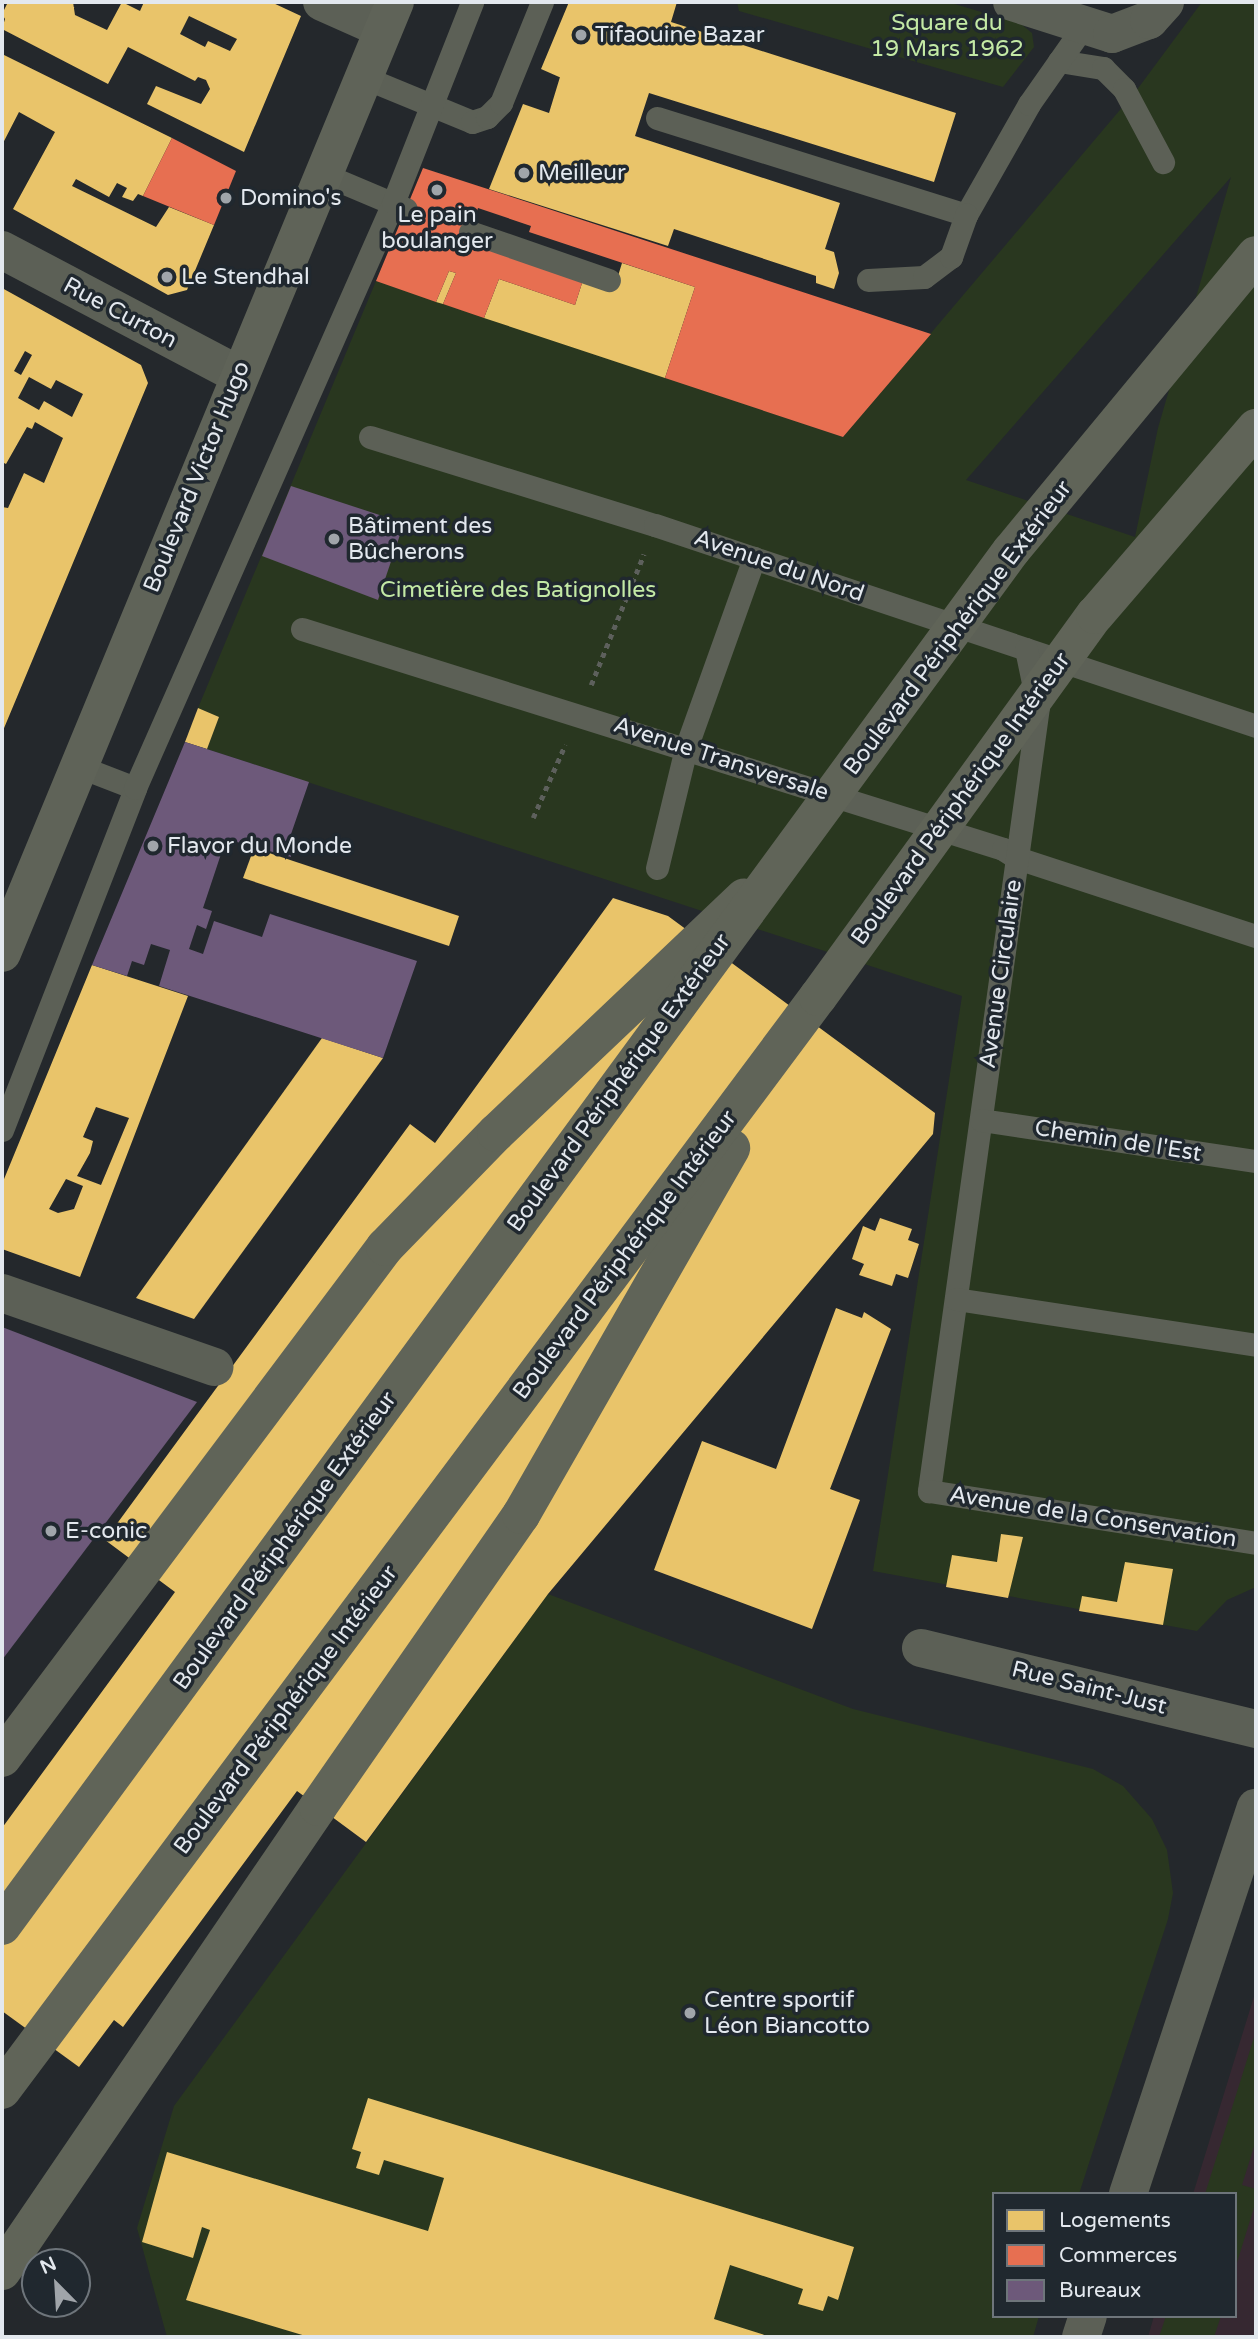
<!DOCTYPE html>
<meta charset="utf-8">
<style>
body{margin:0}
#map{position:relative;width:1258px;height:2339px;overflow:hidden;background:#24282c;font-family:"Varela Round",sans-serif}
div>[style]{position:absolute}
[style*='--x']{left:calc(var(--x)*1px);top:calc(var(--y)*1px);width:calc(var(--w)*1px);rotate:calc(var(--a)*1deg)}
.education>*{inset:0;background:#362831}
.green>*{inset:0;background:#29371f}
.homes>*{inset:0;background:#e9c46a}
.shops>*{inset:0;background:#e76f51}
.offices>*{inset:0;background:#6d597a}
.path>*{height:4.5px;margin-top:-2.25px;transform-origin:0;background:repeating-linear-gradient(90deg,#5d605c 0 5px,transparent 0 10px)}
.service>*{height:23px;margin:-11.5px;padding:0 11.5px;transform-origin:11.5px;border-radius:11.5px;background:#5c6056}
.minor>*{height:38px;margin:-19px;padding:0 19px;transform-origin:19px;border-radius:19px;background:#5c6056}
.secondary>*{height:38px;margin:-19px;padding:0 19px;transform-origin:19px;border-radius:19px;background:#5f6358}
.trunk>*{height:38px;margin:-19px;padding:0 19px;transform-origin:19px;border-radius:19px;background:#606458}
.trunk-bridge>*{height:38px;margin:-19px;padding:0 19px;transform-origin:19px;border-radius:19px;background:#606458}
.dots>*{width:19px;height:19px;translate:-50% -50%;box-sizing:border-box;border:4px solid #20282f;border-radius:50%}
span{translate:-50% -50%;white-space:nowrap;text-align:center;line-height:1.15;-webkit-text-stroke:7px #20282f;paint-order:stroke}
.park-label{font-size:23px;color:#c3e9a5}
.poi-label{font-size:23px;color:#e3e8ee}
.left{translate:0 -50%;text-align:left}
.street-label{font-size:23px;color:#e3e8ee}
.frame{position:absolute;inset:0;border:4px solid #e3e8ee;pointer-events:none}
.legend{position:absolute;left:992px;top:2192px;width:245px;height:126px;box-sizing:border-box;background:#20282f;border:2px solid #6e757b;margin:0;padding:9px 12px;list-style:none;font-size:21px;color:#e3e8ee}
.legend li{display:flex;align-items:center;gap:14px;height:35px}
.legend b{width:35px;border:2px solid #6e757b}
.north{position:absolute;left:21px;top:2248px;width:70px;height:70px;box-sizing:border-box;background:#20282f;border:2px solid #6e757b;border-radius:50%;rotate:336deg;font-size:19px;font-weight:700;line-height:28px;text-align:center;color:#e3e8ee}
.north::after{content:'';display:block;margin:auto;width:24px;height:32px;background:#a0a5aa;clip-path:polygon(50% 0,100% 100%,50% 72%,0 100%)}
</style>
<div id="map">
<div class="education">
<div style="clip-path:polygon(1256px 1990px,1256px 2337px,1148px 2337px,1154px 2316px,1235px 2316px,1235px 2194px,1193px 2194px)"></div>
</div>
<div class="green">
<div style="clip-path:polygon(737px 2px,948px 2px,1021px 24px,1032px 33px,1034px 47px,1003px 87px,739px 11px)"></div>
<div style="clip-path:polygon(evenodd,1202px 2px,1256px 2px,1256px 1587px,1227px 1600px,1197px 1631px,873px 1571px,962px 996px,207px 749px,219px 717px,198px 708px,376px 281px,843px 437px,1136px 91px,1202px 2px,1231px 177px,1158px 428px,1135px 537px,966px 480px,1231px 177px)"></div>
<div style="clip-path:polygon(548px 1594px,853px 1709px,1093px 1769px,1123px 1786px,1152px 1819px,1167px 1850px,1173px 1893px,1168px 1919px,1079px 2194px,994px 2194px,994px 2316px,1039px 2316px,1033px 2337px,167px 2337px,137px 2228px,174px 2106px)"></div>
<div style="clip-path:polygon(1256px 2031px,1256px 2140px,1242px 2185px,1256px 2189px,1256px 2201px,1235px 2269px,1235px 2194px,1205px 2194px)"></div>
<div style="clip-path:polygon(1166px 2316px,1221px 2316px,1214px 2337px,1159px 2337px)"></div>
</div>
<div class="homes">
<div style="clip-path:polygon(evenodd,8px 2px,73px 2px,75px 15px,107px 30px,122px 2px,140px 11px,144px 2px,271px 2px,301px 16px,244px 152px,147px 104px,156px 86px,201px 104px,210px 89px,206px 80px,198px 77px,195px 81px,128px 47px,108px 84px,2px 29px,5px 19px,2px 14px,8px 2px,189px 16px,237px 39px,230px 51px,208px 41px,205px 47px,180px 34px,189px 16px)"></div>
<div style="clip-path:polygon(569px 2px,677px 2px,671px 22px,956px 113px,934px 182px,649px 93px,635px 136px,840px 203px,825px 249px,834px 252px,839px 273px,834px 289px,816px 283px,816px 276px,674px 229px,668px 246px,489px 189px,523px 104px,549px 113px,560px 77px,566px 80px,541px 69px)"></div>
<div style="clip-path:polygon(2px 54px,172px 138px,143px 196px,138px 194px,133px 201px,122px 197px,127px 188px,117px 183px,109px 197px,76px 179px,72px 186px,156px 227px,169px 207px,214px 225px,187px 290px,168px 295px,13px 209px,55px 132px,19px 112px,2px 145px)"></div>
<div style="clip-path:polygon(622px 263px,695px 287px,665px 378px,484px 318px,499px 279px,575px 305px,583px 280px,614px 289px)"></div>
<div style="clip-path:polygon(449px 271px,456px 273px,443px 304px,436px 302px)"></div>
<div style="clip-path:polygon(evenodd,2px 288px,141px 365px,148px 383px,2px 733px,2px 507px,8px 508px,24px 473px,44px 483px,63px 438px,35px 422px,32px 429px,27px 427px,6px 464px,2px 462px,2px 288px,25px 351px,32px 355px,21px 375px,14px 371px,25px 351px,2px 288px,29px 377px,51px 389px,56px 380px,83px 394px,72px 417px,44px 401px,39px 410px,18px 398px,29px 377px)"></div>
<div style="clip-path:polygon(198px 708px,219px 717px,207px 749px,185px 742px)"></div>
<div style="clip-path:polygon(254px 848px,459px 916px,449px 946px,243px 878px)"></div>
<div style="clip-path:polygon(613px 898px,668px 916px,935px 1113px,933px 1134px,548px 1594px,366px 1842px,297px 1791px,123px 2027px,114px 2020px,79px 2067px,2px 2011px,2px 1828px,175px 1592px,105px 1540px,410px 1124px,435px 1143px)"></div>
<div style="clip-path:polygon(evenodd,92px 965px,188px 996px,80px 1277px,2px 1249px,2px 1184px,92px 965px,96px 1107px,129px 1118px,101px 1185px,77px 1176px,90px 1153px,93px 1141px,83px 1137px,96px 1107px,92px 965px,66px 1179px,83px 1186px,74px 1209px,58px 1213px,49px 1209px,66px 1179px)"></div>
<div style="clip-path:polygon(322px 1038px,383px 1058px,194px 1319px,136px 1298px)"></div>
<div style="clip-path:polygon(880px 1218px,912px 1229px,908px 1240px,919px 1244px,908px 1278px,896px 1274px,892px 1286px,859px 1275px,864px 1264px,852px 1259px,863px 1226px,875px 1231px)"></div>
<div style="clip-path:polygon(836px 1308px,862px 1318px,864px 1312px,891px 1329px,830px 1489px,860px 1500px,812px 1629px,654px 1570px,702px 1441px,776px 1469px)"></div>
<div style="clip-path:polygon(1001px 1534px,1023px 1537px,1008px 1598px,946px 1587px,952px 1555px,997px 1562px)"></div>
<div style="clip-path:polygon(1125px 1562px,1173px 1569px,1163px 1625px,1079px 1611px,1082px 1596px,1117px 1602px)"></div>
<div style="clip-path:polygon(368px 2098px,854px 2247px,838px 2300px,828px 2296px,823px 2311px,798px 2304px,803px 2289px,730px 2265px,714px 2319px,771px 2337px,309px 2337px,186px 2300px,210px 2230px,202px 2227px,193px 2258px,142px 2242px,167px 2152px,428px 2231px,444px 2178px,384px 2160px,379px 2175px,356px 2168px,361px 2152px,352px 2149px)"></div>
</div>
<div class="shops">
<div style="clip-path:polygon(172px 138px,236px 171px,214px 225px,143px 196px)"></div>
<div style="clip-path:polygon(423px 168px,607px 228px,931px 334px,843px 437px,665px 378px,695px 287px,529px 232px,531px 226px,478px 208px,467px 240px,583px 280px,575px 305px,499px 279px,484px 318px,443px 304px,456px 273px,449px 271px,436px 302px,376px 281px)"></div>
</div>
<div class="offices">
<div style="clip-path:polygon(291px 486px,404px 523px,378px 600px,262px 556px)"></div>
<div style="clip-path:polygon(185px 742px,309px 782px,290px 837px,291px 857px,226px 839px,203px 908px,212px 911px,206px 929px,197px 925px,189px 949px,203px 954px,214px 921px,262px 937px,270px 914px,417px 961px,383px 1058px,159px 986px,170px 950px,151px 944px,144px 965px,132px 961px,127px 976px,92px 965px)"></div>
<div style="clip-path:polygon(2px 1327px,197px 1402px,2px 1660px)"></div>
</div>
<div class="path">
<div style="--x:591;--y:685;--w:141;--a:-68"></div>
<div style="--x:533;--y:818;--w:80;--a:-66.3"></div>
</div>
<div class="service">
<div style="--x:1059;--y:61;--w:45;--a:9"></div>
<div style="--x:1103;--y:68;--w:30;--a:45"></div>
<div style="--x:1124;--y:89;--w:83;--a:61.9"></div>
<div style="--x:363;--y:77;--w:118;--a:22.4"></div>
<div style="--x:472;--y:122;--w:16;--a:-18"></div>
<div style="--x:487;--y:117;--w:20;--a:-45"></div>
<div style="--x:501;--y:103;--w:109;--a:-67.9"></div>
<div style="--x:657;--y:118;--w:324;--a:17.4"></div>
<div style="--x:966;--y:215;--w:128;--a:-60.4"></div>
<div style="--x:1029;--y:104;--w:98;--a:-55"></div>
<div style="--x:323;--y:174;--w:90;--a:22.9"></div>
<div style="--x:470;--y:232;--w:147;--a:19.1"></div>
<div style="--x:868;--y:280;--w:56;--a:-3.1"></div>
<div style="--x:924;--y:277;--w:34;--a:-37"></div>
<div style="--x:951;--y:257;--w:45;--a:-70.3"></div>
<div style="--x:370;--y:437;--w:298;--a:17.2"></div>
<div style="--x:655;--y:525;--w:634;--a:18.49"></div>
<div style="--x:302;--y:629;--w:735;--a:17.42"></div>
<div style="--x:1003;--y:849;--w:17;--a:33"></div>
<div style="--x:1017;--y:858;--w:251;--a:18.1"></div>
<div style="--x:1026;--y:649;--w:59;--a:78.3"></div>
<div style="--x:1038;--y:707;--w:792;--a:97.92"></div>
<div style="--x:929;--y:1491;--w:331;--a:9"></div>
<div style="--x:78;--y:766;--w:61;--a:21.1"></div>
<div style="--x:657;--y:868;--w:123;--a:-76.4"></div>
<div style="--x:686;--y:748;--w:202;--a:-70.3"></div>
<div style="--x:981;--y:1120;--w:278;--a:8.5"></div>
<div style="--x:2;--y:1130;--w:367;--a:-68.7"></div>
<div style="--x:135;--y:788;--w:639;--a:-66.2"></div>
<div style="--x:393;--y:203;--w:216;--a:-68.5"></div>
<div style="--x:956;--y:1299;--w:304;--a:8.7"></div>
</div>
<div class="minor">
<div style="--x:322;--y:2;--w:67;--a:23.9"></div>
<div style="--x:1012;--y:2;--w:105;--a:17.7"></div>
<div style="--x:1112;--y:34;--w:40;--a:-21"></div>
<div style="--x:1149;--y:20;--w:24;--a:-48"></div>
<div style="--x:2;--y:250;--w:268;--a:27.8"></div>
<div style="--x:2;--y:1293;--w:225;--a:19.2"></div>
<div style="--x:921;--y:1648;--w:345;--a:13.6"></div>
<div style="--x:1128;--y:2194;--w:407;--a:-71.7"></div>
<div style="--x:1081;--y:2337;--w:22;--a:-72"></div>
</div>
<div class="secondary">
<div style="--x:2;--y:953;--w:1029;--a:-67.55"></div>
</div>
<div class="trunk">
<div style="--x:2;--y:1758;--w:639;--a:-53.15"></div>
<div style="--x:385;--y:1247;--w:159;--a:-45.8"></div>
<div style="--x:496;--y:1133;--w:342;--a:-43.5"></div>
<div style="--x:2;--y:2271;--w:561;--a:-55.74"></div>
</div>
<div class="trunk-bridge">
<div style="--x:318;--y:1807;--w:356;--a:-55.2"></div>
<div style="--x:521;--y:1515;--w:423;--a:-60.2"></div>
<div style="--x:2;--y:1926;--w:1705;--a:-53.73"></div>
<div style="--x:1011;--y:551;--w:384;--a:-50.4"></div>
<div style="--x:2;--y:2090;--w:1364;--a:-53.26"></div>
<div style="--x:818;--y:997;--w:472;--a:-54.1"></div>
<div style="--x:1095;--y:615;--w:247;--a:-49.3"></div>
</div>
<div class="dots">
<div style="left:581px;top:35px;background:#a0a5aa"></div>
<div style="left:524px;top:173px;background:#a0a5aa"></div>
<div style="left:437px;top:190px;background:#a0a5aa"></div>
<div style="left:226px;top:198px;background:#a0a5aa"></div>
<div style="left:167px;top:277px;background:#a0a5aa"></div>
<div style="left:334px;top:539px;background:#a0a5aa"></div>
<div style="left:153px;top:846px;background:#a0a5aa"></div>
<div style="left:51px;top:1531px;background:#a0a5aa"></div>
<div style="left:690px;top:2013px;background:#a0a5aa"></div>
</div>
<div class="park-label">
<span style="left:947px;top:36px">Square du<br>19 Mars 1962</span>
<span style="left:518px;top:590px">Cimetière des Batignolles</span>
</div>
<div class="poi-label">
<span class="left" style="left:595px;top:35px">Tifaouine Bazar</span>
<span class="left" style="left:538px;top:173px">Meilleur</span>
<span class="left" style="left:240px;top:198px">Domino's</span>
<span style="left:437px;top:228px">Le pain<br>boulanger</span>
<span class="left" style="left:181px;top:277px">Le Stendhal</span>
<span class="left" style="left:348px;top:539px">Bâtiment des<br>Bûcherons</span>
<span class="left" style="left:167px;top:846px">Flavor du Monde</span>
<span class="left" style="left:65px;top:1531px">E-conic</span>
<span class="left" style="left:704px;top:2013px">Centre sportif<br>Léon Biancotto</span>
</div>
<div class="street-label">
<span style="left:120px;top:313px;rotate:28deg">Rue Curton</span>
<span style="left:197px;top:477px;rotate:-68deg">Boulevard Victor Hugo</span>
<span style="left:779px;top:566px;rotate:19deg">Avenue du Nord</span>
<span style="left:958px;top:628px;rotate:-53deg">Boulevard Périphérique Extérieur</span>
<span style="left:721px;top:759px;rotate:18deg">Avenue Transversale</span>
<span style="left:961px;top:799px;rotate:-54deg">Boulevard Périphérique Intérieur</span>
<span style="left:1001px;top:974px;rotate:-82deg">Avenue Circulaire</span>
<span style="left:619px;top:1083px;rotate:-54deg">Boulevard Périphérique Extérieur</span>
<span style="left:1118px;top:1141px;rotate:9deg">Chemin de l'Est</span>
<span style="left:625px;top:1255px;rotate:-53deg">Boulevard Périphérique Intérieur</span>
<span style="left:1093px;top:1517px;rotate:9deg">Avenue de la Conservation</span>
<span style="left:285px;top:1541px;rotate:-54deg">Boulevard Périphérique Extérieur</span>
<span style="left:1089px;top:1688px;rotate:14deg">Rue Saint-Just</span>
<span style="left:286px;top:1710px;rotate:-53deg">Boulevard Périphérique Intérieur</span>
</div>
<div class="frame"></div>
<ul class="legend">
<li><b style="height:19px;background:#e9c46a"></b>Logements</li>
<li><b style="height:19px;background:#e76f51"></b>Commerces</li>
<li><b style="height:19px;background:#6d597a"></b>Bureaux</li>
</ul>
<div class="north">N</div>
</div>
